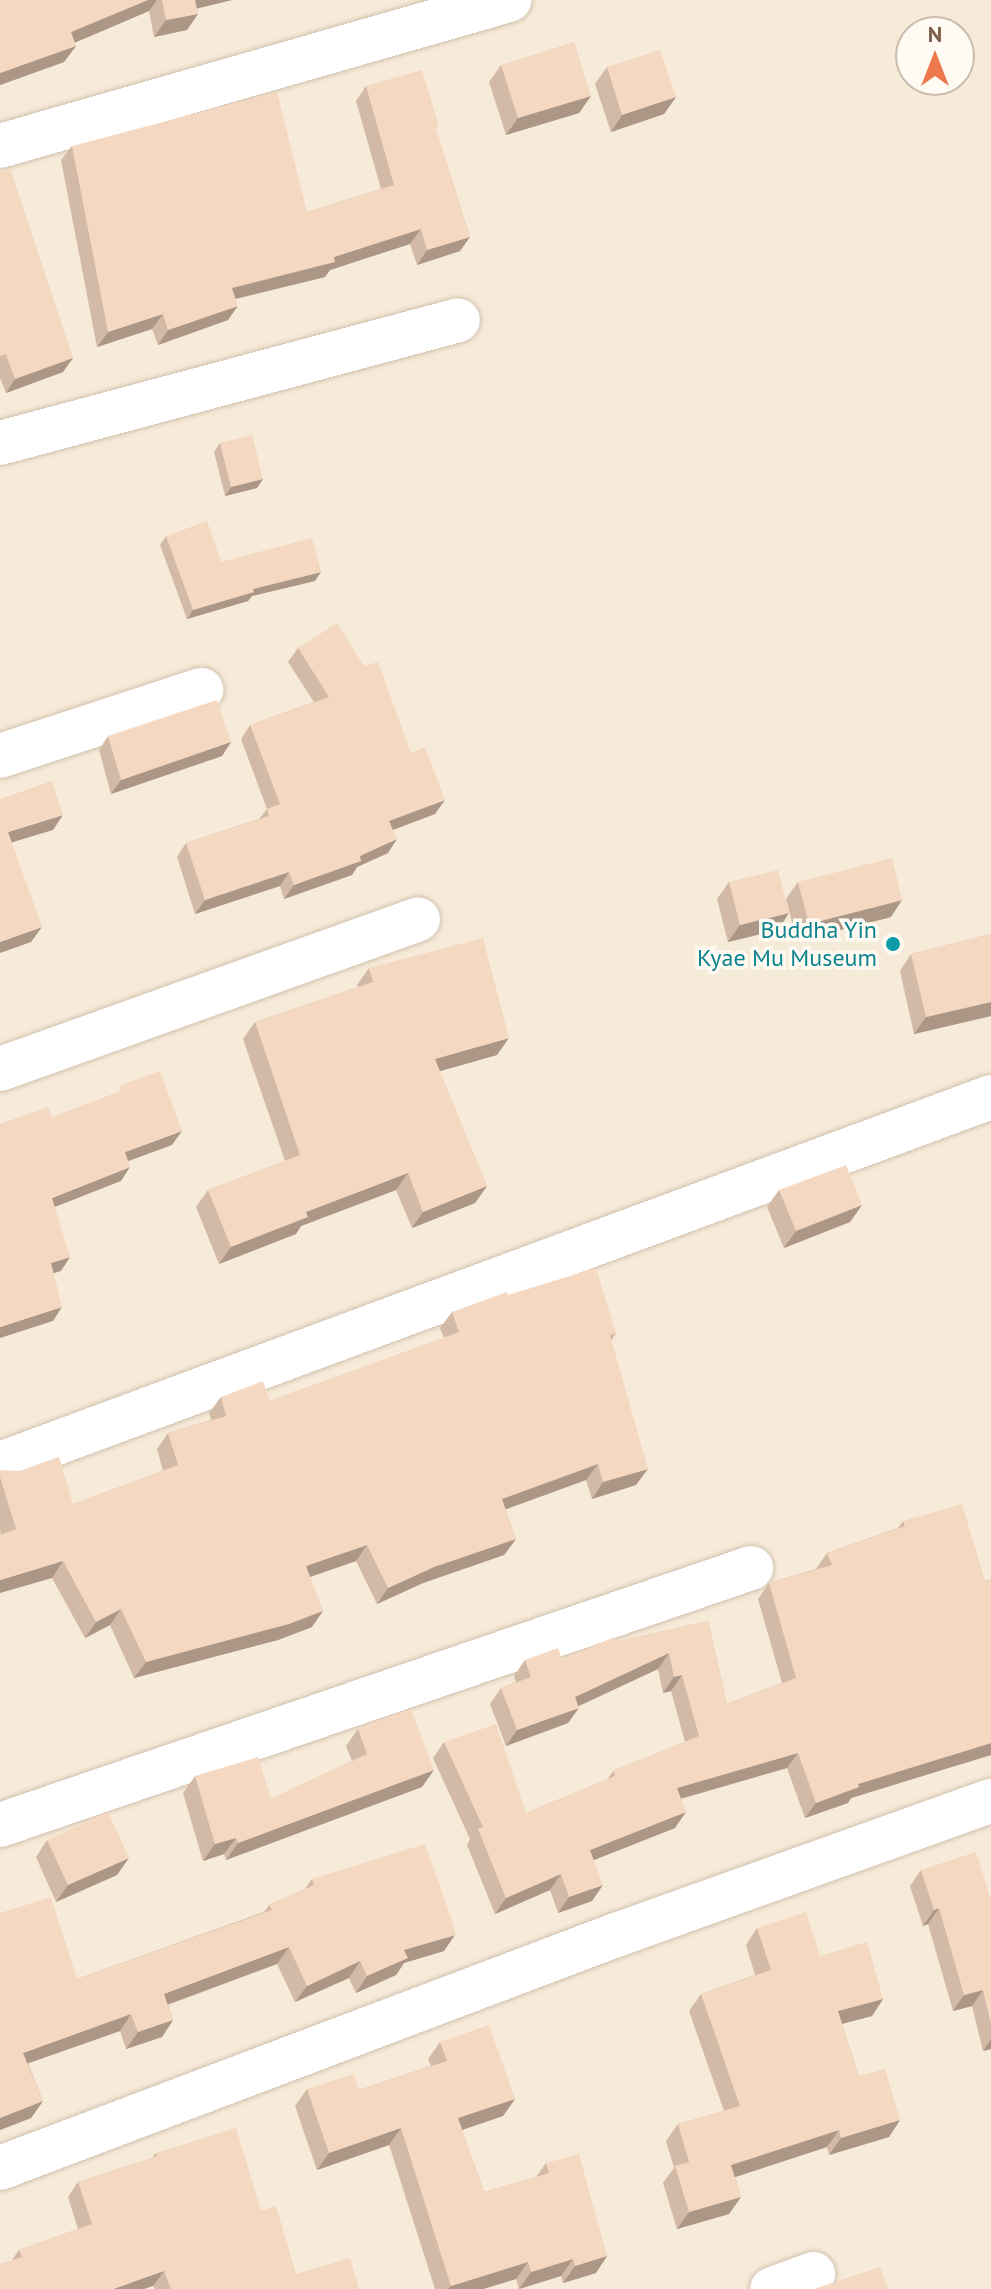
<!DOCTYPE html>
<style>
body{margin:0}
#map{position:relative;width:991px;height:2289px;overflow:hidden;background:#fef7eb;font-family:"PT Sans",sans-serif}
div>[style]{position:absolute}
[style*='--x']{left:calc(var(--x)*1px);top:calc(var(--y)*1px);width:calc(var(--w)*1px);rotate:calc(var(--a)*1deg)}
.residential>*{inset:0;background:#f6ead8}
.roads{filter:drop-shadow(0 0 2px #d2c0ae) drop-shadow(0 0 2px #d2c0ae)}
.street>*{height:44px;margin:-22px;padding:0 22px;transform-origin:22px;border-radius:22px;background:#fff}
.wall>*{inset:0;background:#d3baa6}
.shaded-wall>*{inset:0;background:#ac9787}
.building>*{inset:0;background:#f5d8c1}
.dots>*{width:22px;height:22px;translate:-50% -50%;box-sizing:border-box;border:4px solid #fffbf2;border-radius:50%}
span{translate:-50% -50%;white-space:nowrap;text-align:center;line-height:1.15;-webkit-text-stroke:7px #fffbf2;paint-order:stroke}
.culture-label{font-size:24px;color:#0d838f}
.right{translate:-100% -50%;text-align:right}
.north{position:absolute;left:895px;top:16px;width:80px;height:80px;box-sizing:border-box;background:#fffbf2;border:2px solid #cabdaf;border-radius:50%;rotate:0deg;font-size:22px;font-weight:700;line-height:32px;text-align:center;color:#7b5f4b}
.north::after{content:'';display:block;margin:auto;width:28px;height:36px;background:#ec784b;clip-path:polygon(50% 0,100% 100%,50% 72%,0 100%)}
</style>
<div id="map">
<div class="residential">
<div style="clip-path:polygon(evenodd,0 0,991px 0,991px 2289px,0 2289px,0 0,911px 32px,959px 32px,959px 80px,911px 80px,911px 32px)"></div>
</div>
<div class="roads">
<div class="street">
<div style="--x:0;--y:146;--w:530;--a:-16"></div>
<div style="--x:0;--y:443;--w:474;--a:-15"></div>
<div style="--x:0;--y:756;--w:212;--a:-18.2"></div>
<div style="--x:0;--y:1069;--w:444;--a:-19.7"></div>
<div style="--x:0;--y:1464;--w:1057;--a:-20.32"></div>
<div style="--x:0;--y:1825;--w:794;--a:-18.89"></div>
<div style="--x:0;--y:2168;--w:659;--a:-20.72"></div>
<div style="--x:616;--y:1935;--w:398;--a:-19.7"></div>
<div style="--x:772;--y:2289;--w:44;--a:-20.1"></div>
</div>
</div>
<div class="wall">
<div style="clip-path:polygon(0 0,232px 0,197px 8px,198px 14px,187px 30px,154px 37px,149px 11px,74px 43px,76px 46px,64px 62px,0 85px)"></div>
<div style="clip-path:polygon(501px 65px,591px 96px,579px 113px,506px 135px,489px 82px)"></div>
<div style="clip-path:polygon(607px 67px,676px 97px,664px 114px,611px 132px,595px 84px)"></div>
<div style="clip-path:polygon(366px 86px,436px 130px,470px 237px,460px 251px,417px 265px,410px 244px,330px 270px,325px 277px,236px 299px,228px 320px,158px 345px,152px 329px,97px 347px,61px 160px,72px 146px,307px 212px,381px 189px,356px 101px)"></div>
<div style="clip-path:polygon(0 172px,73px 358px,63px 372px,6px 393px,0 378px)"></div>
<div style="clip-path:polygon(220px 443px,263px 479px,257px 488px,225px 496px,214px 452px)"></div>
<div style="clip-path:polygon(166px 536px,221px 562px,315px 581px,252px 596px,248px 601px,187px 619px,160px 545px)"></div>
<div style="clip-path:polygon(298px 648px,411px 753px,435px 814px,393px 830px,388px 853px,357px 867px,352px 875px,284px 899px,280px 886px,195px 914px,177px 857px,186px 843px,259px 819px,267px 809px,241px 739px,250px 725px,314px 702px,288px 662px)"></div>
<div style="clip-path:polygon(108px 736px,231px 742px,222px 756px,111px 794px,99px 750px)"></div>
<div style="clip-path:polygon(729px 882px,778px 930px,728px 942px,717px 899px)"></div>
<div style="clip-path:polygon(798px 882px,891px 917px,797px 941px,786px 899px)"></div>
<div style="clip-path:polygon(991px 934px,991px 1016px,914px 1034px,900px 971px,911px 954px)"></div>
<div style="clip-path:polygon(369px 968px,497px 1055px,439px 1071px,487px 1186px,475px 1203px,412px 1228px,396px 1190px,301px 1226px,296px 1234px,219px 1264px,196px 1207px,208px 1190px,285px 1161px,243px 1039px,255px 1022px,358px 987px,357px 985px)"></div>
<div style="clip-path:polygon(779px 1190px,862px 1205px,850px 1222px,784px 1248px,767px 1207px)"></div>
<div style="clip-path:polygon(508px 1295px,616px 1333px,611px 1341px,636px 1485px,592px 1499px,586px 1480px,505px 1509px,516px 1539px,504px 1555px,423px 1583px,377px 1604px,356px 1561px,310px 1577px,312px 1627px,278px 1640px,134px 1678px,110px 1625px,85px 1638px,52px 1578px,1px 1535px,0 1530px,0 1470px,73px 1504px,163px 1471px,157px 1449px,168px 1433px,211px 1420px,209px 1413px,221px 1397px,270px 1401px,444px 1338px,440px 1328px,452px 1312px)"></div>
<div style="clip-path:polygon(903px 1521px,985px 1581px,991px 1579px,991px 1755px,851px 1798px,848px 1803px,805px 1818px,787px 1768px,681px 1799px,675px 1828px,593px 1860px,592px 1901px,558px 1913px,550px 1890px,495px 1914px,467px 1845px,470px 1839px,433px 1758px,444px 1742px,526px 1813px,608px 1779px,613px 1771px,685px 1742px,671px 1691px,663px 1693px,658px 1669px,578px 1706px,568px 1723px,506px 1746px,490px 1704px,501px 1688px,516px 1682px,514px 1676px,525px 1660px,562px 1660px,616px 1642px,708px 1621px,727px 1704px,782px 1683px,758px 1599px,769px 1583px,816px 1569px,827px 1553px,898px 1528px)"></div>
<div style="clip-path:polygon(358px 1729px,422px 1787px,226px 1860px,224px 1854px,203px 1861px,183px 1793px,195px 1776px,271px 1799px,352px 1761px,346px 1746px)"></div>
<div style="clip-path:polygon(47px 1840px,117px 1875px,56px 1902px,36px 1857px)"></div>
<div style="clip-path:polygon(921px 1870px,991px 1899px,991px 2049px,983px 2051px,972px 2006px,953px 2011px,928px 1924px,923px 1926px,910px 1886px)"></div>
<div style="clip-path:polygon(312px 1879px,444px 1951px,404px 1963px,396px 1975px,356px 1993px,349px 1978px,295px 2002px,277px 1964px,168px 2005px,173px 2020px,162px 2037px,126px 2049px,120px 2031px,28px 2063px,43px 2101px,31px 2118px,0 2130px,0 1913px,77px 1979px,264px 1912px,269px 1905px,305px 1889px)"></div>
<div style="clip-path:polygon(757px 1928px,820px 1956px,883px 1999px,872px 2016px,842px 2024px,859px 2076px,900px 2120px,889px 2137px,829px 2155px,827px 2147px,735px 2177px,741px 2197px,729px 2214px,677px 2229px,663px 2183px,674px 2168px,666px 2141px,678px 2124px,724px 2111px,689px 2011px,701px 1994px,755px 1975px,746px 1945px)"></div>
<div style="clip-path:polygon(440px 2042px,515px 2099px,503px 2116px,462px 2130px,484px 2192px,536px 2177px,546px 2163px,607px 2256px,596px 2273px,563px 2283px,561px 2276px,519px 2289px,516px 2279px,483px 2289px,435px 2289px,389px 2145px,317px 2170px,295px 2106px,307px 2089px,359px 2090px,431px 2066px,428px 2059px)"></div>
<div style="clip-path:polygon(156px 2153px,261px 2211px,296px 2274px,359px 2289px,155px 2289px,153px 2286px,12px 2260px,19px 2250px,78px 2229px,68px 2197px,78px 2182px,152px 2158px)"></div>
</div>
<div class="shaded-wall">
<div style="clip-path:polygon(148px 0,157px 0,149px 11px,60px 49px,71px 32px)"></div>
<div style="clip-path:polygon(191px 0,232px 0,183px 12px)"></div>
<div style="clip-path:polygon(198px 14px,187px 30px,154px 37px,166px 20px)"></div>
<div style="clip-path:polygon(76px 46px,64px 62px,0 85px,0 73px)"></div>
<div style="clip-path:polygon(591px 96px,579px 113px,506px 135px,518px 118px)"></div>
<div style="clip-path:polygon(676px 97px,664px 114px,611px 132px,622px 115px)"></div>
<div style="clip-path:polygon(421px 229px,410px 244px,330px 270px,325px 277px,222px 302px,232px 288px,334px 257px)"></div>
<div style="clip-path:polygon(470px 237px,460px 251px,417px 265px,427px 250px)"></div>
<div style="clip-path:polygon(238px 306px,228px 320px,158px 345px,168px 330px)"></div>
<div style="clip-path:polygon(163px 314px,152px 329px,97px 347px,108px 332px)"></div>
<div style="clip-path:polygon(73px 358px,63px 372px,6px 393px,15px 379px)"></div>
<div style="clip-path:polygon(263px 479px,257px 488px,225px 496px,231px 487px)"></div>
<div style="clip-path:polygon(321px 572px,315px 581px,252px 596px,248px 601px,187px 619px,193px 610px,253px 589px)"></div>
<div style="clip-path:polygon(231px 742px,222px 756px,111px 794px,121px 780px)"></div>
<div style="clip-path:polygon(445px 800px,435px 814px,379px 835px,389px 821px)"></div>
<div style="clip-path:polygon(63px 815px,53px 830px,0 846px,8px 832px)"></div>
<div style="clip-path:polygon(397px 839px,388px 853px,357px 867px,352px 875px,284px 899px,294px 885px)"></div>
<div style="clip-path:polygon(289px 872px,280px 886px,195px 914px,205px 900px)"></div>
<div style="clip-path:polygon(902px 900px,891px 917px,797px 941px,809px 924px)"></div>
<div style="clip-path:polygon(789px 913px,778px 930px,728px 942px,740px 925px)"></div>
<div style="clip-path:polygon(42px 927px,31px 942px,0 953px,0 942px)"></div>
<div style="clip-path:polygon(991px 1002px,991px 1016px,914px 1034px,926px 1017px)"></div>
<div style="clip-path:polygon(509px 1038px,497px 1055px,423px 1076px,435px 1059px)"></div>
<div style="clip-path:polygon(182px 1131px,172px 1145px,115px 1166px,125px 1152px)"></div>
<div style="clip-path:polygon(130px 1167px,121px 1181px,42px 1212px,52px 1198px)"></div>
<div style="clip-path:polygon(408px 1173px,396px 1190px,301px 1226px,296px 1234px,219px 1264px,231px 1247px,306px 1212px)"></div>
<div style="clip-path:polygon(487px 1186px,475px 1203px,412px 1228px,423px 1212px)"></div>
<div style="clip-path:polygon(862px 1205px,850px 1222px,784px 1248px,796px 1231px)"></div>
<div style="clip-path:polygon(70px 1257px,61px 1271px,41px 1277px,51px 1263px)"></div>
<div style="clip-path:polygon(62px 1307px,53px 1321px,0 1338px,0 1327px)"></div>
<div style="clip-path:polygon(598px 1464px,586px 1480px,490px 1515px,502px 1499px)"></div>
<div style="clip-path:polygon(648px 1469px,636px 1485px,592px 1499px,603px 1482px)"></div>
<div style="clip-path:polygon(516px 1539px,504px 1555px,423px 1583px,377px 1604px,388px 1588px,434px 1567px)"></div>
<div style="clip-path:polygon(367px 1545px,356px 1561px,295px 1582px,306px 1566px)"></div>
<div style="clip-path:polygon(63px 1561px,52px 1578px,0 1593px,0 1580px)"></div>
<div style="clip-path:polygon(121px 1609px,110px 1625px,85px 1638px,96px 1622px)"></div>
<div style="clip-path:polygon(323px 1611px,312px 1627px,278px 1640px,134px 1678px,146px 1662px)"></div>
<div style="clip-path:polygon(669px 1653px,658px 1669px,564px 1713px,575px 1697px)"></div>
<div style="clip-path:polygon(682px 1675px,671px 1691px,663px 1693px,674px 1677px)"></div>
<div style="clip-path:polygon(579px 1708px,568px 1723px,506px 1746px,517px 1730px)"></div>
<div style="clip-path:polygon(991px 1743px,991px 1755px,851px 1798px,848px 1803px,805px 1818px,816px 1803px,858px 1784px)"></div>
<div style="clip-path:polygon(798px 1753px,787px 1768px,665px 1803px,677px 1788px)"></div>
<div style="clip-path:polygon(434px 1770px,422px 1787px,226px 1860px,238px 1843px)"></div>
<div style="clip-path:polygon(686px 1812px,675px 1828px,579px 1866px,590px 1850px)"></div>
<div style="clip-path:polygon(236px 1838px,224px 1854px,203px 1861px,215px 1844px)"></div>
<div style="clip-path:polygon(129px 1858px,117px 1875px,56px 1902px,68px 1885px)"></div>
<div style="clip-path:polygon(561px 1874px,550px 1890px,495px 1914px,506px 1898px)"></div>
<div style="clip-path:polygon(603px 1885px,592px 1901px,558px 1913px,569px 1897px)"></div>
<div style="clip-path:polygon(939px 1908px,928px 1924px,923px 1926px,934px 1910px)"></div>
<div style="clip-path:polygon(455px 1935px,444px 1951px,404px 1963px,396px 1975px,356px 1993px,367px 1976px,404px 1950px)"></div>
<div style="clip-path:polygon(289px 1947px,277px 1964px,152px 2010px,164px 1994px)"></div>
<div style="clip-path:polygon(360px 1961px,349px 1978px,295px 2002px,307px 1986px)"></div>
<div style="clip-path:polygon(983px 1990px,972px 2006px,953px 2011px,964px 1995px)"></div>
<div style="clip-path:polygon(883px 1999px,872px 2016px,826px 2028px,838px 2011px)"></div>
<div style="clip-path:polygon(131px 2014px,120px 2031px,12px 2069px,23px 2053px)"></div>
<div style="clip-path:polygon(173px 2020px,162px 2037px,126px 2049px,138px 2032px)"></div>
<div style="clip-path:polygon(991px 2039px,991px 2049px,983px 2051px)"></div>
<div style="clip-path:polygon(515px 2099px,503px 2116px,447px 2135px,458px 2118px)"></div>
<div style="clip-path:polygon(43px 2101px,31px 2118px,0 2130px,0 2118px)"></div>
<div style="clip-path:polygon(900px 2120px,889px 2137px,829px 2155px,841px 2138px)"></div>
<div style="clip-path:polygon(401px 2128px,389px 2145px,317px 2170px,329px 2153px)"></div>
<div style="clip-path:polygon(839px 2130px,827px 2147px,720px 2182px,731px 2165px)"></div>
<div style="clip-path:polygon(741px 2197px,729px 2214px,677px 2229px,689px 2212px)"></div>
<div style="clip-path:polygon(607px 2256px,596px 2273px,563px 2283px,575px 2266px)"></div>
<div style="clip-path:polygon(573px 2259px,561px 2276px,519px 2289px,531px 2272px)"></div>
<div style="clip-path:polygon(528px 2262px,516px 2279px,483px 2289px,448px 2289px,451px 2286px)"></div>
<div style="clip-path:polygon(164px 2271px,153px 2286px,144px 2289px,113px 2289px)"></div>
</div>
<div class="building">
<div style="clip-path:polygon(0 0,148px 0,71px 32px,76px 46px,0 73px)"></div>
<div style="clip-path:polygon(162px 0,195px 0,198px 14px,166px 20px)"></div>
<div style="clip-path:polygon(574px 42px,591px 96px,518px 118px,501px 65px)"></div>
<div style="clip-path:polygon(660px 50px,676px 97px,622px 115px,607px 67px)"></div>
<div style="clip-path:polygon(422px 70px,439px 127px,436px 128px,470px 237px,427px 250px,421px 229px,334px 257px,335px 262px,232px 288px,238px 306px,168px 330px,163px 314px,108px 332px,72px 146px,277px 92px,307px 212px,394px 185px,366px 86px)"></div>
<div style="clip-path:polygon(10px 168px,73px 358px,15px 379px,6px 354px,0 356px,0 172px)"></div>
<div style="clip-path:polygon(252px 435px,263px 479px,231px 487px,220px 443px)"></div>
<div style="clip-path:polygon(207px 521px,221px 562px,312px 538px,321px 572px,253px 589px,254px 592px,193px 610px,166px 536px)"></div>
<div style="clip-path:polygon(337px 623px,364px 666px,378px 662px,411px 753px,425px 747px,445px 800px,389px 821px,397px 839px,360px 856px,361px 861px,294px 885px,289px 872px,205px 900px,186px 843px,269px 816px,267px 809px,280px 804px,250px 725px,329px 697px,298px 648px)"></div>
<div style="clip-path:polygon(217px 700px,231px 742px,121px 780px,108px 736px)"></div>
<div style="clip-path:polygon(52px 781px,63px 815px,8px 832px,42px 927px,0 942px,0 799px)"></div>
<div style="clip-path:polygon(892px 858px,902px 900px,809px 924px,798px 882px)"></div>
<div style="clip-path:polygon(778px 870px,789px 913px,740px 925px,729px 882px)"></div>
<div style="clip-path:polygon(991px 934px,991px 1002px,926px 1017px,911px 954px)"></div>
<div style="clip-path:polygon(483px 938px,509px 1038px,435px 1059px,487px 1186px,423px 1212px,408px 1173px,306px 1212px,308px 1217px,231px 1247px,208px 1190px,300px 1155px,255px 1022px,373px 982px,369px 968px)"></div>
<div style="clip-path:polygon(160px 1071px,182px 1131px,125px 1152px,130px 1167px,52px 1198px,70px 1257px,51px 1263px,62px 1307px,0 1327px,0 1247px,1px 1247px,0 1243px,0 1124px,48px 1107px,52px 1117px,121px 1091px,119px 1086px)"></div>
<div style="clip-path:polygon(846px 1165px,862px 1205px,796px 1231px,779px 1190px)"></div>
<div style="clip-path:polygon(596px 1268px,616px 1333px,610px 1335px,648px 1469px,603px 1482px,598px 1464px,502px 1499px,516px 1539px,434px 1567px,388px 1588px,367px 1545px,306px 1566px,323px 1611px,289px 1624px,146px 1662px,121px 1609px,96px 1622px,63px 1561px,0 1580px,0 1535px,16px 1529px,0 1477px,0 1470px,19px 1471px,59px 1457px,73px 1504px,178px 1465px,168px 1433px,226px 1416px,221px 1397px,263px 1381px,270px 1401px,459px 1332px,452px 1312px,507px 1292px,508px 1295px)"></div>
<div style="clip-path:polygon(962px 1504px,985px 1581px,991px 1579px,991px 1743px,858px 1784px,859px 1787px,816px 1803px,798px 1753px,677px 1788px,686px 1812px,590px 1850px,603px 1885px,569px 1897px,561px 1874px,506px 1898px,478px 1829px,483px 1827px,444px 1742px,496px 1724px,526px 1813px,615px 1776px,613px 1771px,699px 1736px,682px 1675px,674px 1677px,669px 1653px,575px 1697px,579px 1708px,517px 1730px,501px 1688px,531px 1677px,525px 1660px,558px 1648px,562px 1660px,614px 1637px,616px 1642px,708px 1621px,727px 1704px,796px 1678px,769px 1583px,832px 1565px,827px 1553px,905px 1526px,903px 1521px)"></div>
<div style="clip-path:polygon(411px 1709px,434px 1770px,238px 1843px,236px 1838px,215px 1844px,195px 1776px,258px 1757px,271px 1799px,367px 1754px,358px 1729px)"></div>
<div style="clip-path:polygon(108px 1812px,129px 1858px,68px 1885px,47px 1840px)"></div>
<div style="clip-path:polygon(425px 1844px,454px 1926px,455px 1935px,404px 1950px,408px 1958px,367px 1976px,360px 1961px,307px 1986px,289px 1947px,164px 1994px,173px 2020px,138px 2032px,131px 2014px,23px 2053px,43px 2101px,0 2118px,0 1913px,51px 1897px,77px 1979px,272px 1910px,269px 1905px,314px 1885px,312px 1879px)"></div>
<div style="clip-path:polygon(976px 1852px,991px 1899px,991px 2024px,983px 1990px,964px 1995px,939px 1908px,934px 1910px,921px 1870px)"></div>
<div style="clip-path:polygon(806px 1912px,820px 1956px,867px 1942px,883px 1999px,838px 2011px,859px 2076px,885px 2069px,900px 2120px,841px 2138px,839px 2130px,731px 2165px,741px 2197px,689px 2212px,675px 2166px,689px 2162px,678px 2124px,740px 2106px,701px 1994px,771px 1970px,757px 1928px)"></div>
<div style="clip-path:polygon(489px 2025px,515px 2099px,458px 2118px,484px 2192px,549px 2173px,546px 2163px,579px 2154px,607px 2256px,575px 2266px,573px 2259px,531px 2272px,528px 2262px,451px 2286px,401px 2128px,329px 2153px,307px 2089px,354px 2074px,359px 2090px,447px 2061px,440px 2042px)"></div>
<div style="clip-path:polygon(236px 2128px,261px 2211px,276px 2206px,296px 2274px,350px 2258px,359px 2289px,171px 2289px,164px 2271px,113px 2289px,0 2289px,0 2264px,22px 2257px,19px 2250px,92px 2224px,78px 2182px,157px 2156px,156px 2153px)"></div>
<div style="clip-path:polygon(880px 2267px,888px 2289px,814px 2289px)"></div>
</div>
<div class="dots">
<div style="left:893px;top:944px;background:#0f9aa8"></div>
</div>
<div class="culture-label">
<span class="right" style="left:877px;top:944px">Buddha Yin<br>Kyae Mu Museum</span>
</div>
<div class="north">N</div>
</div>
